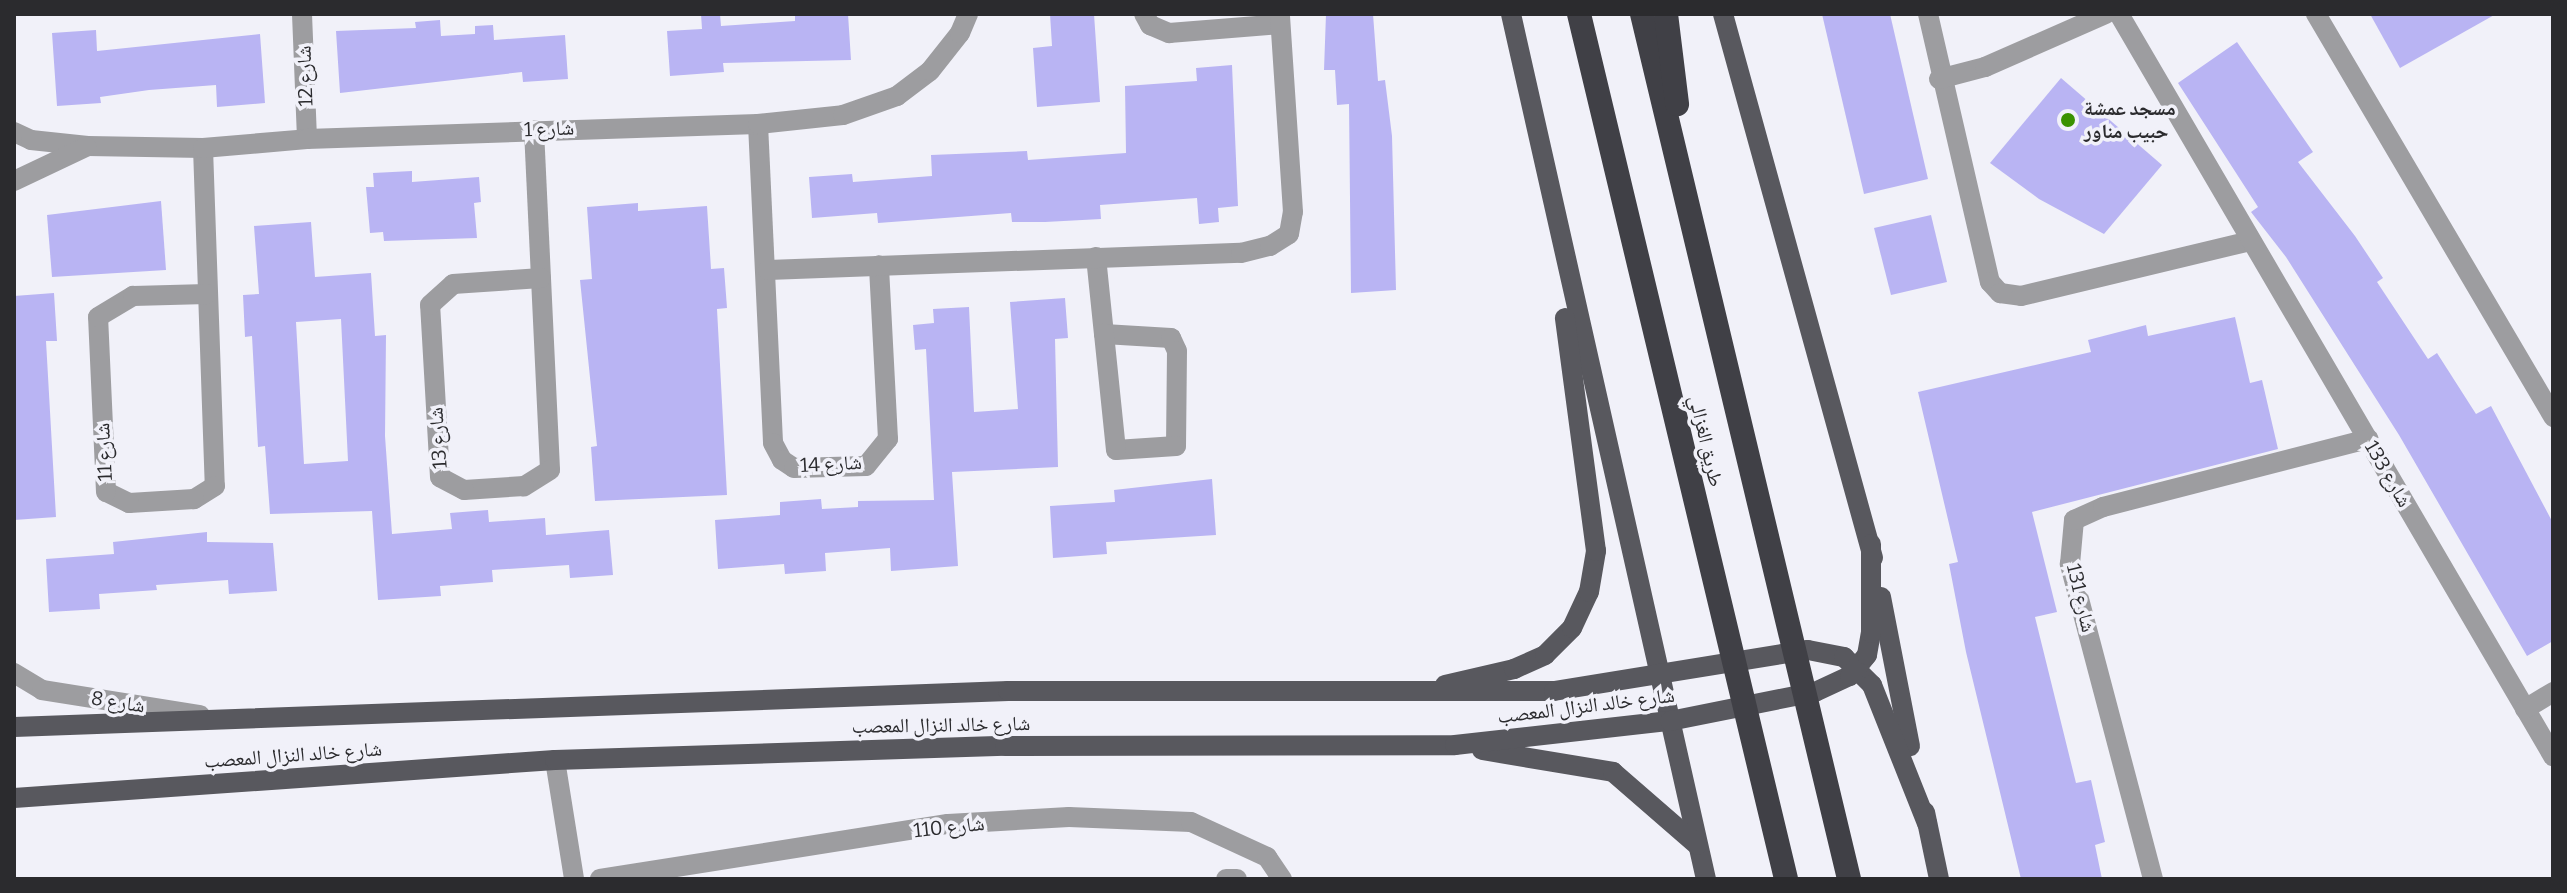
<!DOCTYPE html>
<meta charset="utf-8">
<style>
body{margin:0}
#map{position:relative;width:2567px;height:893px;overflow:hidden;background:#f1f1f9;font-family:Bitter,"Noto Naskh Arabic",serif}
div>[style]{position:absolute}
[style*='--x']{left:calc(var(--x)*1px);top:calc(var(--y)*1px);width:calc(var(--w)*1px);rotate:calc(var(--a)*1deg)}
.building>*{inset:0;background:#b9b4f3}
.minor>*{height:20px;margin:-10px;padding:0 10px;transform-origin:10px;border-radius:10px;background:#9d9da0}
.tertiary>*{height:20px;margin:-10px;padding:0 10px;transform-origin:10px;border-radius:10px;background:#9d9da0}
.primary>*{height:20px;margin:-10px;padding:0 10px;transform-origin:10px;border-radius:10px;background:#58585e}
.motorway>*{height:24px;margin:-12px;padding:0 12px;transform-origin:12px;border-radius:12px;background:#404046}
.dots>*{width:22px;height:22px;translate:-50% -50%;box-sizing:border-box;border:4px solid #f1f1f9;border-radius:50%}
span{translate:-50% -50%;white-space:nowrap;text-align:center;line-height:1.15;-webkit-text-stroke:7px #f1f1f9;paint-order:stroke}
.street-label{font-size:20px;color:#2b2b2e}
.poi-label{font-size:20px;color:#2b2b2e;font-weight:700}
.left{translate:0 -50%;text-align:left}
.frame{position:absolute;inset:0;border:16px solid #2b2b2e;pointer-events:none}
</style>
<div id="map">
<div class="building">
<div style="clip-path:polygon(701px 14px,720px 14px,721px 26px,795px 21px,795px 14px,848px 14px,851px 60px,723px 63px,724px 72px,670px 76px,667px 31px,702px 29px)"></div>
<div style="clip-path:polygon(1050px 14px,1094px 14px,1100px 102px,1037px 107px,1033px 48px,1052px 46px)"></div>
<div style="clip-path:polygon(1326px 14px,1373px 14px,1378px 81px,1385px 80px,1392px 136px,1396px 290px,1351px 293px,1349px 104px,1337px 105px,1335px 70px,1324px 70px)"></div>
<div style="clip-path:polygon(1822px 14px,1890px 14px,1928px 179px,1864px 194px)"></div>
<div style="clip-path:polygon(2370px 14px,2496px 14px,2400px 68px)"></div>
<div style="clip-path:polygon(440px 20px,441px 36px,475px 34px,475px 26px,493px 25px,494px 40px,565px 35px,568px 79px,523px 82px,522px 72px,340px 93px,336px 31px,416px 28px,415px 22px)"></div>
<div style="clip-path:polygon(96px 30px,97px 51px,260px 34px,265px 103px,217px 107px,216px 85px,149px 90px,100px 97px,101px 103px,57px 106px,52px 33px)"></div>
<div style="clip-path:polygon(2237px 42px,2313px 152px,2298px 162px,2355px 236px,2383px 278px,2377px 282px,2428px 359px,2437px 353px,2476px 414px,2491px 406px,2553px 523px,2553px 641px,2527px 656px,2399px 435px,2286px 257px,2251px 212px,2258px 207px,2178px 83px)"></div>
<div style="clip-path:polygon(1232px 65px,1238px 206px,1218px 208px,1219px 222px,1199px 224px,1197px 198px,1100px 205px,1101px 219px,1045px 222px,1012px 222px,1011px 213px,878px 223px,877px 213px,812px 218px,809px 177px,852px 174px,853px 182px,932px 176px,931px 155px,1027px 151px,1028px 160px,1126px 153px,1125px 86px,1197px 81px,1196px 68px)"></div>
<div style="clip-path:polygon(2061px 78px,2162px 165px,2104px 234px,2039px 199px,1990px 163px)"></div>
<div style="clip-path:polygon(412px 171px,412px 182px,479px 177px,481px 202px,474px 203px,477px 238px,384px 241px,383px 232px,370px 233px,366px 187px,374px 187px,373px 173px)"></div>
<div style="clip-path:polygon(161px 201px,166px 270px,52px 277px,47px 215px)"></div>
<div style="clip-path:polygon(638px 203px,638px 211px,707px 206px,711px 269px,724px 268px,727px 308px,717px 309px,727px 495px,595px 501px,591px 447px,597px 446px,580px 280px,592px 279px,587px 207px)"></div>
<div style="clip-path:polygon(1931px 215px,1947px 282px,1891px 295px,1874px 228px)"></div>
<div style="clip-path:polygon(evenodd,311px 222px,315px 277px,371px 273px,375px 336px,386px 335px,385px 436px,392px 534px,452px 529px,450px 513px,488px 510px,489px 522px,545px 518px,546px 535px,609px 530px,613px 575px,570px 578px,569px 565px,492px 570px,493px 582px,440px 586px,441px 596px,378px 600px,372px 511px,270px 514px,265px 446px,258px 447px,252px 336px,245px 337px,243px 295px,259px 294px,254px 226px,311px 222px,341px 319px,348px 461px,304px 464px,296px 322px,341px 319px)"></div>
<div style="clip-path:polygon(54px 293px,57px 341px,46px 341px,56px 517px,14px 520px,14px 296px)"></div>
<div style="clip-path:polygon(1065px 298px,1068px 338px,1055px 339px,1058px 467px,952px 472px,958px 566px,891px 571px,890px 548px,825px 553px,826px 571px,785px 574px,784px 564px,718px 569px,715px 520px,780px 515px,780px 502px,821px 499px,822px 509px,858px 507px,858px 501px,934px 500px,926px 349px,915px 350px,913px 325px,934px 323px,933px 309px,969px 307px,974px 412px,1018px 409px,1010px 302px)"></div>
<div style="clip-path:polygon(2235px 317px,2250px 383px,2262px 380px,2278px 449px,2032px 512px,2057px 612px,2035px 617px,2076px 783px,2091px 780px,2105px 842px,2095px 845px,2102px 879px,2021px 879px,1966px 652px,1949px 564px,1958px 562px,1918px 392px,2091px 352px,2088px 340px,2146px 325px,2148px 336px)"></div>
<div style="clip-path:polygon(1212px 479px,1216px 535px,1106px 542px,1107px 554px,1053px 558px,1050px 506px,1115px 502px,1114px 490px)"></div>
<div style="clip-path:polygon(207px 532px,207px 542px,273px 543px,277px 591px,229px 594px,228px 580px,156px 585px,157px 590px,99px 594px,100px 609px,49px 612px,46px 559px,114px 554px,113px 542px)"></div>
</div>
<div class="minor">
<div style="--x:302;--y:14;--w:125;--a:87.7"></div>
<div style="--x:1144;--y:14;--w:13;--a:61"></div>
<div style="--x:1150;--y:25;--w:21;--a:23"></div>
<div style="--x:1169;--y:33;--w:111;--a:-4.6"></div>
<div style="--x:1928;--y:14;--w:275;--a:77"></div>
<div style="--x:1990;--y:282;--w:15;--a:48"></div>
<div style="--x:2000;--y:293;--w:21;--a:8"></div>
<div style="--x:2021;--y:296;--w:236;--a:-13.5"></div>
<div style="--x:2119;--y:14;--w:860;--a:59.68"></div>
<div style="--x:2316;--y:14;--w:468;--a:59.5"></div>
<div style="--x:1939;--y:79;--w:48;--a:-14.6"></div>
<div style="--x:1985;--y:67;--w:132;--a:-23.7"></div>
<div style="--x:758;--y:124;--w:319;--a:87.3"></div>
<div style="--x:773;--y:443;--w:19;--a:62"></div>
<div style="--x:782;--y:460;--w:14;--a:34"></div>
<div style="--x:794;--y:468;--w:72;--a:-1.6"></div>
<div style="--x:866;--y:466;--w:35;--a:-51"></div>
<div style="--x:888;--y:439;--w:174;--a:-93"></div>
<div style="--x:534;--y:130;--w:340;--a:87.3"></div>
<div style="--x:550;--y:470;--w:31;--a:148"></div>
<div style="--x:524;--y:486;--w:60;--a:176.2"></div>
<div style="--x:464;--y:490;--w:27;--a:-152"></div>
<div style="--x:440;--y:477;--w:172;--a:-93.3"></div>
<div style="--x:430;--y:305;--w:31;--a:-42"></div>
<div style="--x:453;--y:284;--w:88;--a:-3.9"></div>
<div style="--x:203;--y:148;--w:338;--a:88"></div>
<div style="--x:215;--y:486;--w:25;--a:148"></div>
<div style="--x:194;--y:499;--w:65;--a:176.5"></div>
<div style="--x:129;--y:503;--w:25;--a:-154"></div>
<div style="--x:106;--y:492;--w:175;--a:-92.6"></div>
<div style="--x:98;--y:317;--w:41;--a:-31"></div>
<div style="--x:133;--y:296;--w:74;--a:-1.5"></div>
<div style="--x:1096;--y:257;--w:77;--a:84.1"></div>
<div style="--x:768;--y:270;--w:473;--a:-2.1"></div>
<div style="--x:1241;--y:253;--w:30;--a:-14"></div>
<div style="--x:1270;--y:246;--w:22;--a:-32"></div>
<div style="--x:1289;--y:234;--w:22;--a:-80"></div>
<div style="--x:1293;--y:212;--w:198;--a:-93.8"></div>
<div style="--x:1104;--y:334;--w:67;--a:3.4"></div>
<div style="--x:1171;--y:338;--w:14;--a:65"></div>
<div style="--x:1177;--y:351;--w:95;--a:90.6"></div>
<div style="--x:1176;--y:446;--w:60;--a:176.2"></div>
<div style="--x:1116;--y:450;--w:117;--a:-95.9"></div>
<div style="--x:2525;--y:709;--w:33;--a:-31"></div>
<div style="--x:555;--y:760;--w:121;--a:80.9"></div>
<div style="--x:600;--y:879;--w:352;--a:-9"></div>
<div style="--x:948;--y:824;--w:121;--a:-3.3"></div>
<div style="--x:1069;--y:817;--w:122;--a:2.3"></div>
<div style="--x:1191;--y:822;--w:84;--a:24.7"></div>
<div style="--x:1267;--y:857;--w:27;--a:56"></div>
<div style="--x:1226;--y:879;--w:11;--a:0"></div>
<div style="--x:2153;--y:879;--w:326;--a:-104.8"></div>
<div style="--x:2070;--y:564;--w:44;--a:-84.8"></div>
<div style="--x:2074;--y:520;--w:32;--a:-24"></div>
<div style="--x:2103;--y:507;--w:274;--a:-14.4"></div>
</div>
<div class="tertiary">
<div style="--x:14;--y:132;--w:19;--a:25"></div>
<div style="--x:31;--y:140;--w:57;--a:6"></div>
<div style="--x:88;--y:146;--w:115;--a:1"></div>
<div style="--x:203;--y:148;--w:104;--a:-4.9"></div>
<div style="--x:307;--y:139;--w:451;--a:-1.9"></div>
<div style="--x:758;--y:124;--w:85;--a:-6"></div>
<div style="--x:843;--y:115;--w:57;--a:-19.4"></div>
<div style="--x:897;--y:96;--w:41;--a:-37.1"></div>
<div style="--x:930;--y:71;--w:48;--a:-51.7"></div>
<div style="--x:960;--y:33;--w:21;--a:-67"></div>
<div style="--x:14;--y:181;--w:80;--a:-25.3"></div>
<div style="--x:14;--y:673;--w:33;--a:31"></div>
<div style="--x:42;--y:690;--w:160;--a:9"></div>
</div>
<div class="primary">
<div style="--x:1511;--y:14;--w:887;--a:77.3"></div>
<div style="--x:1723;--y:14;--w:564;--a:74.58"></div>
<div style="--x:1881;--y:597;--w:152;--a:79"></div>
<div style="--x:1445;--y:685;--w:71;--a:-13.1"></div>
<div style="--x:1514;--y:669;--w:34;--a:-24"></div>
<div style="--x:1545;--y:655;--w:38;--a:-45"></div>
<div style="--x:1572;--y:628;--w:40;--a:-65"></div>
<div style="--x:1589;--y:592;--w:42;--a:-80.3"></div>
<div style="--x:1596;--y:551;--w:235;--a:-97.6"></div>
<div style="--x:14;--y:727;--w:995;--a:-2.07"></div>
<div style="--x:1008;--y:691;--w:546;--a:0"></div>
<div style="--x:1554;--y:691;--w:257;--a:-9.2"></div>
<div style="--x:1808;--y:650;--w:37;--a:11"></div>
<div style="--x:1844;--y:657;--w:40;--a:45"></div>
<div style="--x:1872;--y:685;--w:149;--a:68.3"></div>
<div style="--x:1482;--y:750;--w:133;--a:9.5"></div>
<div style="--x:1613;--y:772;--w:111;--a:41"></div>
<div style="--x:14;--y:798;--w:542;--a:-4.02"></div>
<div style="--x:555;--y:760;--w:450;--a:-1.8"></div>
<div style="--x:1005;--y:746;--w:450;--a:-0.1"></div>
<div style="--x:1455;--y:745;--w:216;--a:-6.4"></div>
<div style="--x:1670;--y:721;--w:148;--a:-11.3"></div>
<div style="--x:1815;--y:692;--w:38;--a:-25"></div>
<div style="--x:1850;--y:676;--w:27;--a:-51"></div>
<div style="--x:1867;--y:655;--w:22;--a:-80"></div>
<div style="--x:1871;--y:633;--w:89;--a:-90"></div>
<div style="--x:1925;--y:812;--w:68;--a:78.2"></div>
</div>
<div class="motorway">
<div style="--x:1579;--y:14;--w:889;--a:76.54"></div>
<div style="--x:1642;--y:14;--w:889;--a:76.54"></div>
<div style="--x:1666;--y:14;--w:91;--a:83"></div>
</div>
<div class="dots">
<div style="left:2068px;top:120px;background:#3a9200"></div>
</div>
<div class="street-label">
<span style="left:305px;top:76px;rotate:-92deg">شارع 12</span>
<span style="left:549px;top:129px;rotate:-2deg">شارع 1</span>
<span style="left:438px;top:438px;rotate:-94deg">شارع 13</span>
<span style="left:1706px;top:441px;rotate:77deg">طريق الغزالي</span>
<span style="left:104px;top:452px;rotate:-93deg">شارع 11</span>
<span style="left:831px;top:464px;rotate:-3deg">شارع 14</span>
<span style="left:2388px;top:474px;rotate:60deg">شارع 133</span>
<span style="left:2081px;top:598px;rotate:77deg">شارع 131</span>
<span style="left:118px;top:702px;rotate:9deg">شارع 8</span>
<span style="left:1586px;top:706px;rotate:-7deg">شارع خالد النزال المعصب</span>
<span style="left:941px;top:725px;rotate:-1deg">شارع خالد النزال المعصب</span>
<span style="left:293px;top:755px;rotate:-4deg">شارع خالد النزال المعصب</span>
<span style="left:949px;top:827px;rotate:-6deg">شارع 110</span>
</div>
<div class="poi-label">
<span class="left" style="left:2084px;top:120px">مسجد عمشة<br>حبيب مناور</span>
</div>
<div class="frame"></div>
</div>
